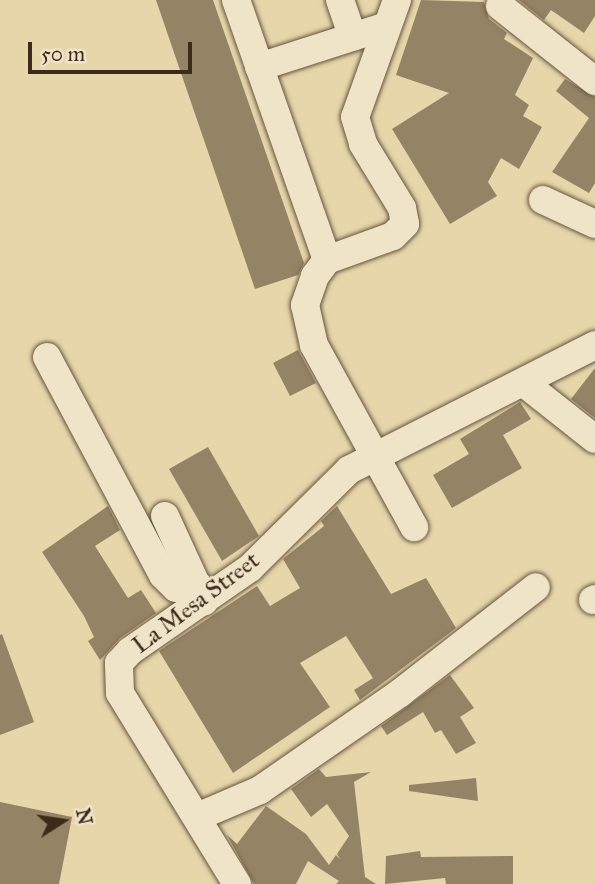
<!DOCTYPE html>
<style>
body{margin:0}
#map{position:relative;width:595px;height:884px;overflow:hidden;background:#e6d6aa;font-family:"IM FELL Great Primer",serif}
div>[style]{position:absolute}
[style*='--x']{left:calc(var(--x)*1px);top:calc(var(--y)*1px);width:calc(var(--w)*1px);rotate:calc(var(--a)*1deg)}
.building>*{inset:0;background:#948365}
.roads{filter:drop-shadow(0 0 2px #66553e) drop-shadow(0 0 2px #66553e)}
.minor>*{height:28px;margin:-14px;padding:0 14px;transform-origin:14px;border-radius:14px;background:#efe4c8}
span{translate:-50% -50%;white-space:nowrap;text-align:center;line-height:1.15;-webkit-text-stroke:5px #efe4c8;paint-order:stroke}
.street-label{font-size:24px;color:#3c2a1a}
.north{position:absolute;left:28px;top:786px;width:70px;height:70px;-webkit-text-stroke:5px #efe4c8;paint-order:stroke;rotate:78deg;font-size:19px;font-weight:700;line-height:28px;text-align:center;color:#3c2a1a}
.north::after{content:'';display:block;margin:auto;width:24px;height:32px;background:#3c2a1a;clip-path:polygon(50% 0,100% 100%,50% 72%,0 100%)}
.scale{position:absolute;left:28px;top:42px;width:164px;height:32px;box-sizing:border-box;border:4px solid #3c2a1a;border-top:0;padding-left:9px;font-size:21px;line-height:24px;white-space:nowrap;color:#3c2a1a;-webkit-text-stroke:5px #efe4c8;paint-order:stroke}
</style>
<div id="map">
<div class="building">
<div style="clip-path:polygon(156px 0,213px 0,304px 263px,298px 275px,255px 289px)"></div>
<div style="clip-path:polygon(421px 0,484px 2px,489px 19px,507px 33px,504px 39px,533px 58px,515px 95px,529px 105px,523px 116px,542px 127px,519px 169px,501px 158px,488px 182px,497px 196px,450px 224px,392px 129px,449px 93px,396px 75px)"></div>
<div style="clip-path:polygon(519px 0,595px 0,595px 16px,584px 33px,551px 10px,544px 20px)"></div>
<div style="clip-path:polygon(565px 79px,595px 97px,595px 183px,589px 193px,552px 172px,589px 118px,556px 91px)"></div>
<div style="clip-path:polygon(298px 350px,316px 383px,290px 396px,273px 363px)"></div>
<div style="clip-path:polygon(595px 368px,595px 418px,571px 399px)"></div>
<div style="clip-path:polygon(520px 402px,531px 419px,503px 435px,522px 468px,452px 508px,433px 475px,469px 454px,460px 439px)"></div>
<div style="clip-path:polygon(208px 447px,259px 536px,222px 561px,169px 469px)"></div>
<div style="clip-path:polygon(108px 506px,120px 530px,95px 546px,128px 598px,141px 590px,156px 613px,120px 638px,100px 660px,88px 641px,94px 637px,84px 616px,42px 552px)"></div>
<div style="clip-path:polygon(337px 506px,391px 594px,426px 578px,456px 628px,360px 700px,354px 690px,373px 678px,346px 636px,300px 663px,330px 707px,233px 773px,159px 651px,257px 586px,270px 606px,300px 588px,283px 559px,324px 526px,321px 521px)"></div>
<div style="clip-path:polygon(2px 634px,34px 722px,0 735px,0 635px)"></div>
<div style="clip-path:polygon(450px 675px,474px 708px,460px 717px,476px 743px,456px 754px,441px 730px,435px 733px,423px 712px,387px 735px,381px 726px)"></div>
<div style="clip-path:polygon(319px 769px,326px 777px,371px 772px,354px 782px,365px 877px,376px 884px,336px 884px,339px 881px,308px 861px,296px 884px,254px 884px,227px 835px,237px 844px,266px 806px,306px 834px,329px 865px,336px 855px,340px 859px,337px 854px,349px 836px,327px 804px,311px 817px,291px 789px)"></div>
<div style="clip-path:polygon(476px 778px,478px 801px,409px 791px,409px 785px)"></div>
<div style="clip-path:polygon(0 802px,72px 817px,59px 884px,0 884px)"></div>
<div style="clip-path:polygon(420px 851px,421px 857px,513px 856px,513px 884px,446px 884px,445px 878px,385px 884px,386px 856px)"></div>
</div>
<div class="roads">
<div class="minor">
<div style="--x:236;--y:0;--w:275;--a:70.7"></div>
<div style="--x:340;--y:0;--w:39;--a:71"></div>
<div style="--x:397;--y:0;--w:124;--a:109.7"></div>
<div style="--x:355;--y:117;--w:28;--a:73"></div>
<div style="--x:363;--y:144;--w:75;--a:58.6"></div>
<div style="--x:402;--y:208;--w:16;--a:79"></div>
<div style="--x:405;--y:224;--w:17;--a:135"></div>
<div style="--x:393;--y:236;--w:70;--a:160"></div>
<div style="--x:327;--y:260;--w:20;--a:127"></div>
<div style="--x:315;--y:276;--w:31;--a:109"></div>
<div style="--x:305;--y:305;--w:41;--a:77.3"></div>
<div style="--x:314;--y:345;--w:208;--a:61.2"></div>
<div style="--x:500;--y:6;--w:121;--a:38.3"></div>
<div style="--x:259;--y:67;--w:134;--a:-17.8"></div>
<div style="--x:543;--y:200;--w:57;--a:24.8"></div>
<div style="--x:47;--y:357;--w:247;--a:62"></div>
<div style="--x:163;--y:575;--w:18;--a:45"></div>
<div style="--x:176;--y:588;--w:22;--a:-8"></div>
<div style="--x:524;--y:383;--w:90;--a:38.3"></div>
<div style="--x:165;--y:516;--w:94;--a:65.4"></div>
<div style="--x:593;--y:600;--w:2;--a:-27"></div>
<div style="--x:197;--y:817;--w:69;--a:-23.2"></div>
<div style="--x:260;--y:790;--w:170;--a:-34.7"></div>
<div style="--x:400;--y:693;--w:172;--a:-37.9"></div>
<div style="--x:237;--y:884;--w:224;--a:-121.5"></div>
<div style="--x:120;--y:693;--w:30;--a:-92"></div>
<div style="--x:119;--y:663;--w:16;--a:-47"></div>
<div style="--x:130;--y:651;--w:146;--a:-34.7"></div>
<div style="--x:250;--y:568;--w:139;--a:-44.7"></div>
<div style="--x:349;--y:470;--w:276;--a:-26.9"></div>
</div>
</div>
<div class="street-label">
<span style="left:196px;top:603px;rotate:-37deg">La Mesa Street</span>
</div>
<div class="north">N</div>
<div class="scale">50 m</div>
</div>
